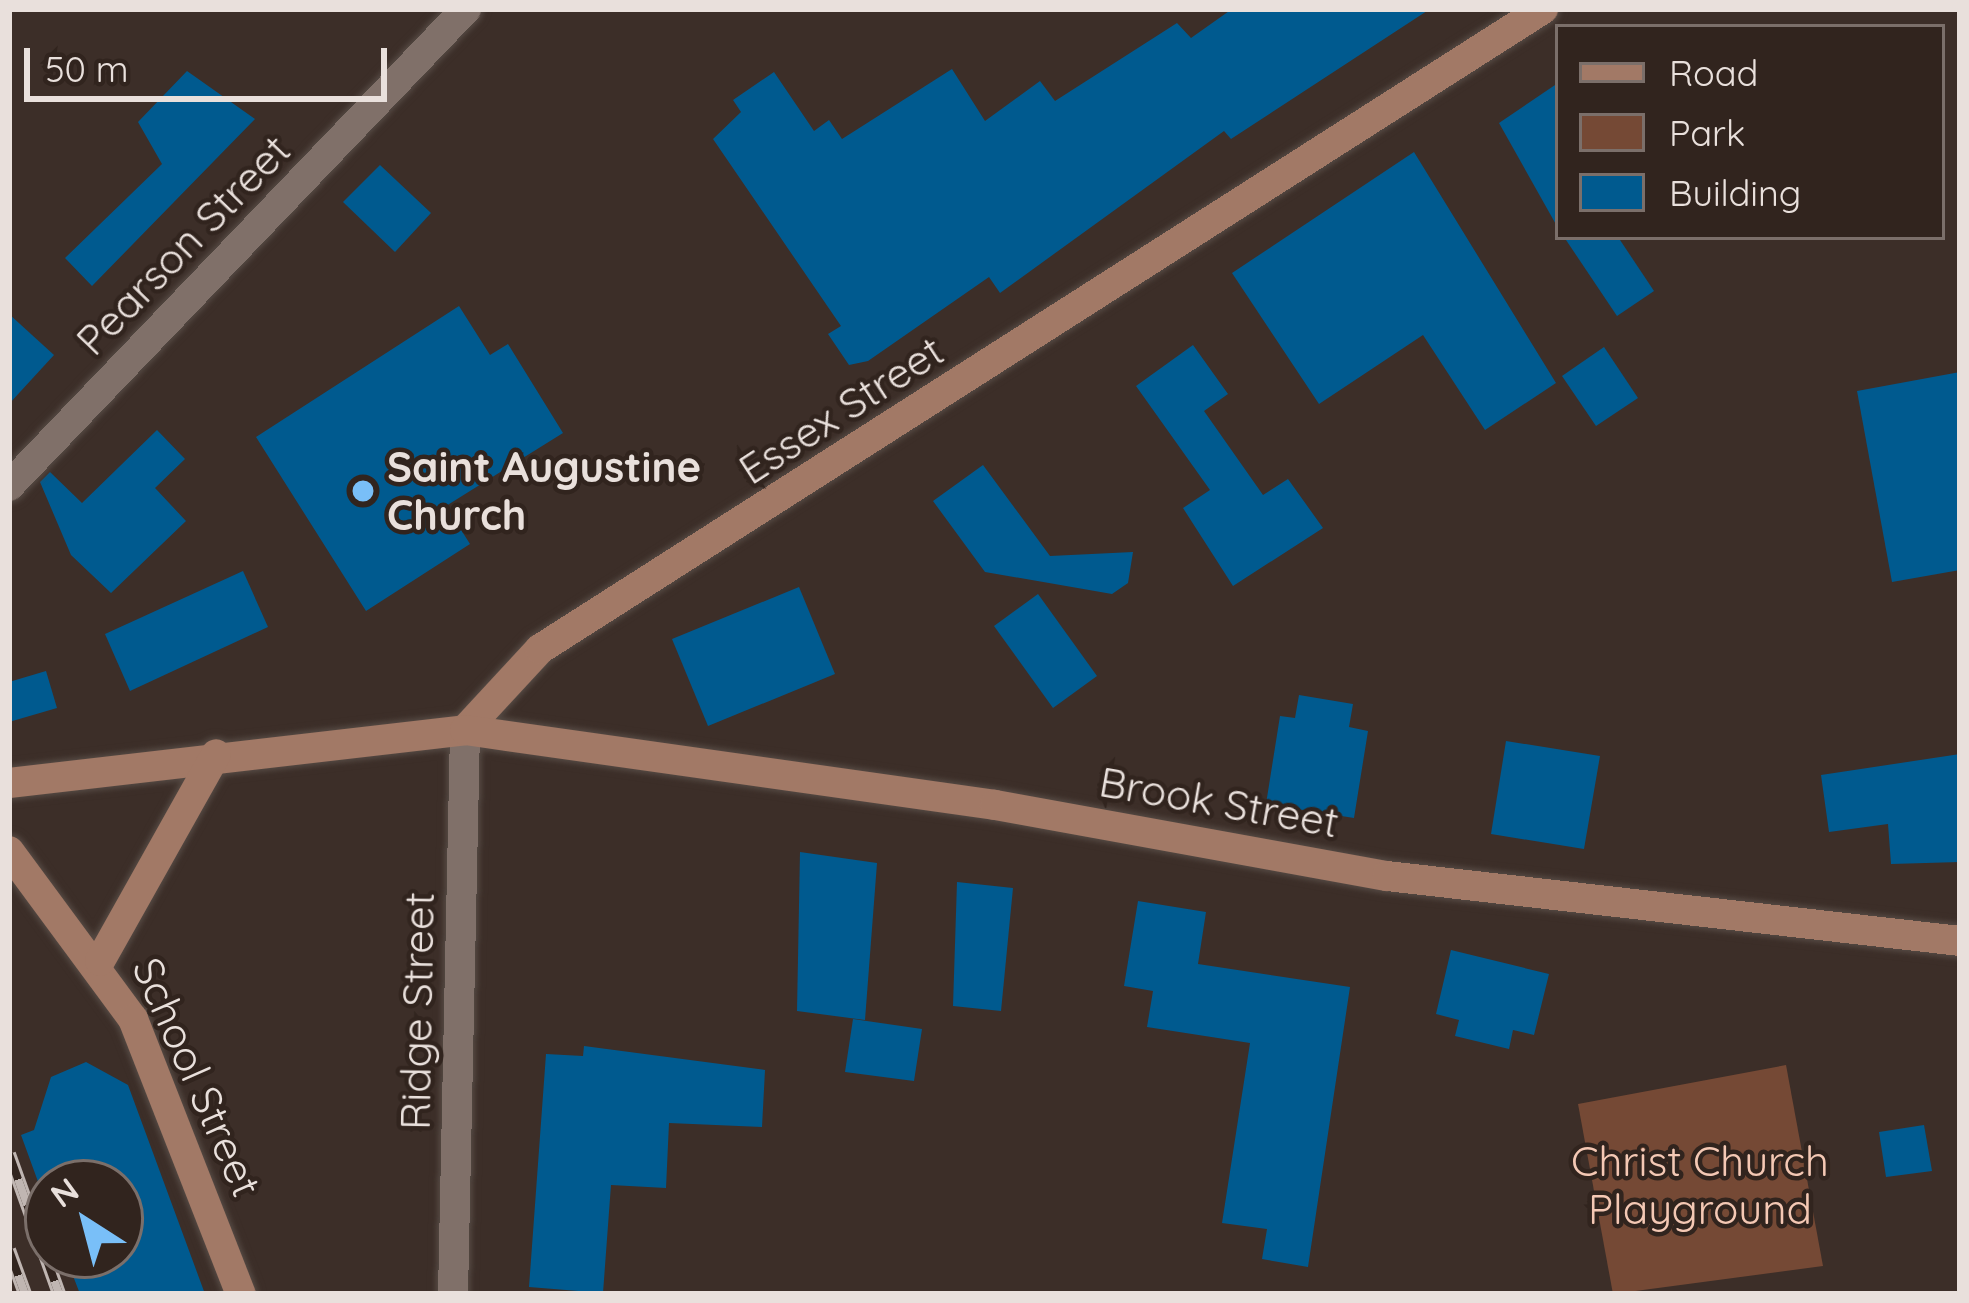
<!DOCTYPE html>
<style>
body{margin:0}
#map{position:relative;width:1969px;height:1303px;overflow:hidden;background:#3c2e28;font-family:Quicksand,sans-serif}
div>[style]{position:absolute}
[style*='--x']{left:calc(var(--x)*1px);top:calc(var(--y)*1px);width:calc(var(--w)*1px);rotate:calc(var(--a)*1deg)}
.green>*{inset:0;background:#754935}
.building>*{inset:0;background:#005a8f}
.roads{filter:drop-shadow(0 0 3px #564b45) drop-shadow(0 0 3px #564b45)}
.minor>*{height:30px;margin:-15px;padding:0 15px;transform-origin:15px;border-radius:15px;background:#807069}
.secondary>*{height:30px;margin:-15px;padding:0 15px;transform-origin:15px;border-radius:15px;background:#a27966}
.rail>*{height:14px;margin-top:-7px;transform-origin:0;background:repeating-linear-gradient(90deg,#31241e 0 27px,#c0b6b2 0 54px);box-sizing:border-box;border-block:3px solid #c0b6b2}
.dots>*{width:33px;height:33px;translate:-50% -50%;box-sizing:border-box;border:6px solid #31241e;border-radius:50%}
span{translate:-50% -50%;white-space:nowrap;text-align:center;line-height:1.15;-webkit-text-stroke:9px #31241e;paint-order:stroke}
.street-label{font-size:42px;color:#e9e0dc}
.poi-label{font-size:42px;color:#e9e0dc;font-weight:700}
.left{translate:0 -50%;text-align:left}
.park-label{font-size:42px;color:#f4c8b4}
.frame{position:absolute;inset:0;border:12px solid #e9e0dc;pointer-events:none}
.legend{position:absolute;left:1555px;top:24px;width:390px;height:216px;box-sizing:border-box;background:#31241e;border:3px solid #7b6f6a;margin:0;padding:15px 21px;list-style:none;font-size:36px;color:#e9e0dc}
.legend li{display:flex;align-items:center;gap:24px;height:60px}
.legend b{width:60px;border:3px solid #7b6f6a}
.north{position:absolute;left:24px;top:1159px;width:120px;height:120px;box-sizing:border-box;background:#31241e;border:3px solid #7b6f6a;border-radius:50%;rotate:324deg;font-size:33px;font-weight:700;line-height:48px;text-align:center;color:#e9e0dc}
.north::after{content:'';display:block;margin:auto;width:42px;height:54px;background:#79bff8;clip-path:polygon(50% 0,100% 100%,50% 72%,0 100%)}
.scale{position:absolute;left:24px;top:48px;width:363px;height:54px;box-sizing:border-box;border:6px solid #e9e0dc;border-top:0;padding-left:15px;font-size:36px;line-height:42px;white-space:nowrap;color:#e9e0dc;-webkit-text-stroke:9px #31241e;paint-order:stroke}
</style>
<div id="map">
<div class="green">
<div style="clip-path:polygon(1786px 1065px,1823px 1266px,1613px 1294px,1578px 1104px)"></div>
</div>
<div class="building">
<div style="clip-path:polygon(1232px 9px,1430px 9px,1231px 139px,1224px 131px,1000px 293px,989px 277px,868px 361px,849px 365px,828px 334px,841px 326px,713px 139px,741px 112px,733px 100px,774px 72px,814px 131px,829px 120px,842px 139px,952px 69px,985px 121px,1040px 81px,1055px 101px,1177px 23px,1191px 38px)"></div>
<div style="clip-path:polygon(187px 71px,255px 119px,92px 286px,65px 258px,162px 164px,138px 122px)"></div>
<div style="clip-path:polygon(1558px 83px,1558px 228px,1499px 123px)"></div>
<div style="clip-path:polygon(1414px 152px,1556px 383px,1485px 430px,1423px 335px,1319px 404px,1232px 273px)"></div>
<div style="clip-path:polygon(380px 165px,431px 213px,395px 252px,343px 202px)"></div>
<div style="clip-path:polygon(1564px 237px,1618px 237px,1654px 291px,1617px 316px)"></div>
<div style="clip-path:polygon(459px 306px,490px 355px,508px 344px,563px 433px,446px 506px,470px 544px,366px 611px,256px 437px)"></div>
<div style="clip-path:polygon(9px 314px,54px 355px,9px 404px)"></div>
<div style="clip-path:polygon(1193px 345px,1228px 394px,1204px 411px,1263px 495px,1288px 479px,1323px 528px,1233px 586px,1183px 508px,1210px 490px,1136px 386px)"></div>
<div style="clip-path:polygon(1604px 347px,1638px 398px,1596px 426px,1562px 376px)"></div>
<div style="clip-path:polygon(1960px 372px,1960px 570px,1892px 582px,1857px 391px)"></div>
<div style="clip-path:polygon(157px 430px,185px 459px,155px 488px,186px 521px,111px 593px,71px 555px,40px 482px,50px 472px,82px 503px)"></div>
<div style="clip-path:polygon(983px 465px,1050px 556px,1133px 552px,1128px 583px,1112px 594px,985px 572px,933px 501px)"></div>
<div style="clip-path:polygon(243px 571px,268px 627px,130px 691px,105px 634px)"></div>
<div style="clip-path:polygon(799px 587px,835px 674px,708px 726px,672px 639px)"></div>
<div style="clip-path:polygon(1038px 594px,1097px 676px,1053px 708px,994px 626px)"></div>
<div style="clip-path:polygon(46px 671px,57px 708px,9px 722px,9px 682px)"></div>
<div style="clip-path:polygon(1299px 695px,1353px 704px,1349px 727px,1368px 731px,1354px 818px,1266px 804px,1280px 716px,1295px 718px)"></div>
<div style="clip-path:polygon(1506px 741px,1600px 756px,1584px 849px,1491px 834px)"></div>
<div style="clip-path:polygon(1960px 754px,1960px 862px,1891px 864px,1888px 824px,1829px 832px,1821px 775px)"></div>
<div style="clip-path:polygon(800px 852px,877px 863px,865px 1020px,797px 1011px)"></div>
<div style="clip-path:polygon(957px 882px,1013px 888px,1001px 1011px,953px 1006px)"></div>
<div style="clip-path:polygon(1138px 901px,1206px 912px,1198px 964px,1350px 987px,1308px 1267px,1262px 1259px,1267px 1229px,1222px 1223px,1250px 1043px,1147px 1027px,1153px 991px,1124px 986px)"></div>
<div style="clip-path:polygon(1451px 950px,1549px 974px,1534px 1035px,1513px 1030px,1509px 1049px,1455px 1036px,1459px 1020px,1436px 1014px)"></div>
<div style="clip-path:polygon(853px 1019px,922px 1029px,914px 1081px,845px 1072px)"></div>
<div style="clip-path:polygon(584px 1046px,765px 1070px,762px 1127px,669px 1123px,666px 1188px,611px 1185px,603px 1293px,529px 1287px,546px 1054px,583px 1056px)"></div>
<div style="clip-path:polygon(86px 1062px,128px 1085px,205px 1294px,80px 1294px,65px 1255px,120px 1255px,120px 1183px,48px 1183px,48px 1209px,21px 1135px,34px 1130px,51px 1077px)"></div>
<div style="clip-path:polygon(1924px 1125px,1932px 1171px,1886px 1177px,1879px 1132px)"></div>
</div>
<div class="roads">
<div class="minor">
<div style="--x:9;--y:486;--w:661;--a:-46.23"></div>
<div style="--x:453;--y:1294;--w:564;--a:-88.78"></div>
</div>
<div class="secondary">
<div style="--x:465;--y:730;--w:110;--a:-47.2"></div>
<div style="--x:540;--y:649;--w:1190;--a:-32.54"></div>
<div style="--x:9;--y:783;--w:459;--a:-6.6"></div>
<div style="--x:465;--y:730;--w:535;--a:8.05"></div>
<div style="--x:995;--y:805;--w:398;--a:10.3"></div>
<div style="--x:1387;--y:876;--w:577;--a:6.47"></div>
<div style="--x:9;--y:851;--w:209;--a:53.6"></div>
<div style="--x:133;--y:1019;--w:295;--a:68.6"></div>
<div style="--x:100;--y:961;--w:237;--a:-60.7"></div>
</div>
</div>
<div class="rail">
<div style="--x:9;--y:1154;--w:149;--a:70.3"></div>
<div style="--x:9;--y:1250;--w:47;--a:70"></div>
</div>
<div class="dots">
<div style="left:363px;top:491px;background:#79bff8"></div>
</div>
<div class="street-label">
<span style="left:183px;top:245px;rotate:-46deg">Pearson Street</span>
<span style="left:841px;top:410px;rotate:-33deg">Essex Street</span>
<span style="left:1219px;top:802px;rotate:10deg">Brook Street</span>
<span style="left:417px;top:1011px;rotate:-89deg">Ridge Street</span>
<span style="left:197px;top:1077px;rotate:66deg">School Street</span>
</div>
<div class="poi-label">
<span class="left" style="left:387px;top:491px">Saint Augustine<br>Church</span>
</div>
<div class="park-label">
<span style="left:1700px;top:1185px">Christ Church<br>Playground</span>
</div>
<div class="frame"></div>
<ul class="legend">
<li><b style="height:15px;background:#a27966"></b>Road</li>
<li><b style="height:33px;background:#754935"></b>Park</li>
<li><b style="height:33px;background:#005a8f"></b>Building</li>
</ul>
<div class="north">N</div>
<div class="scale">50 m</div>
</div>
